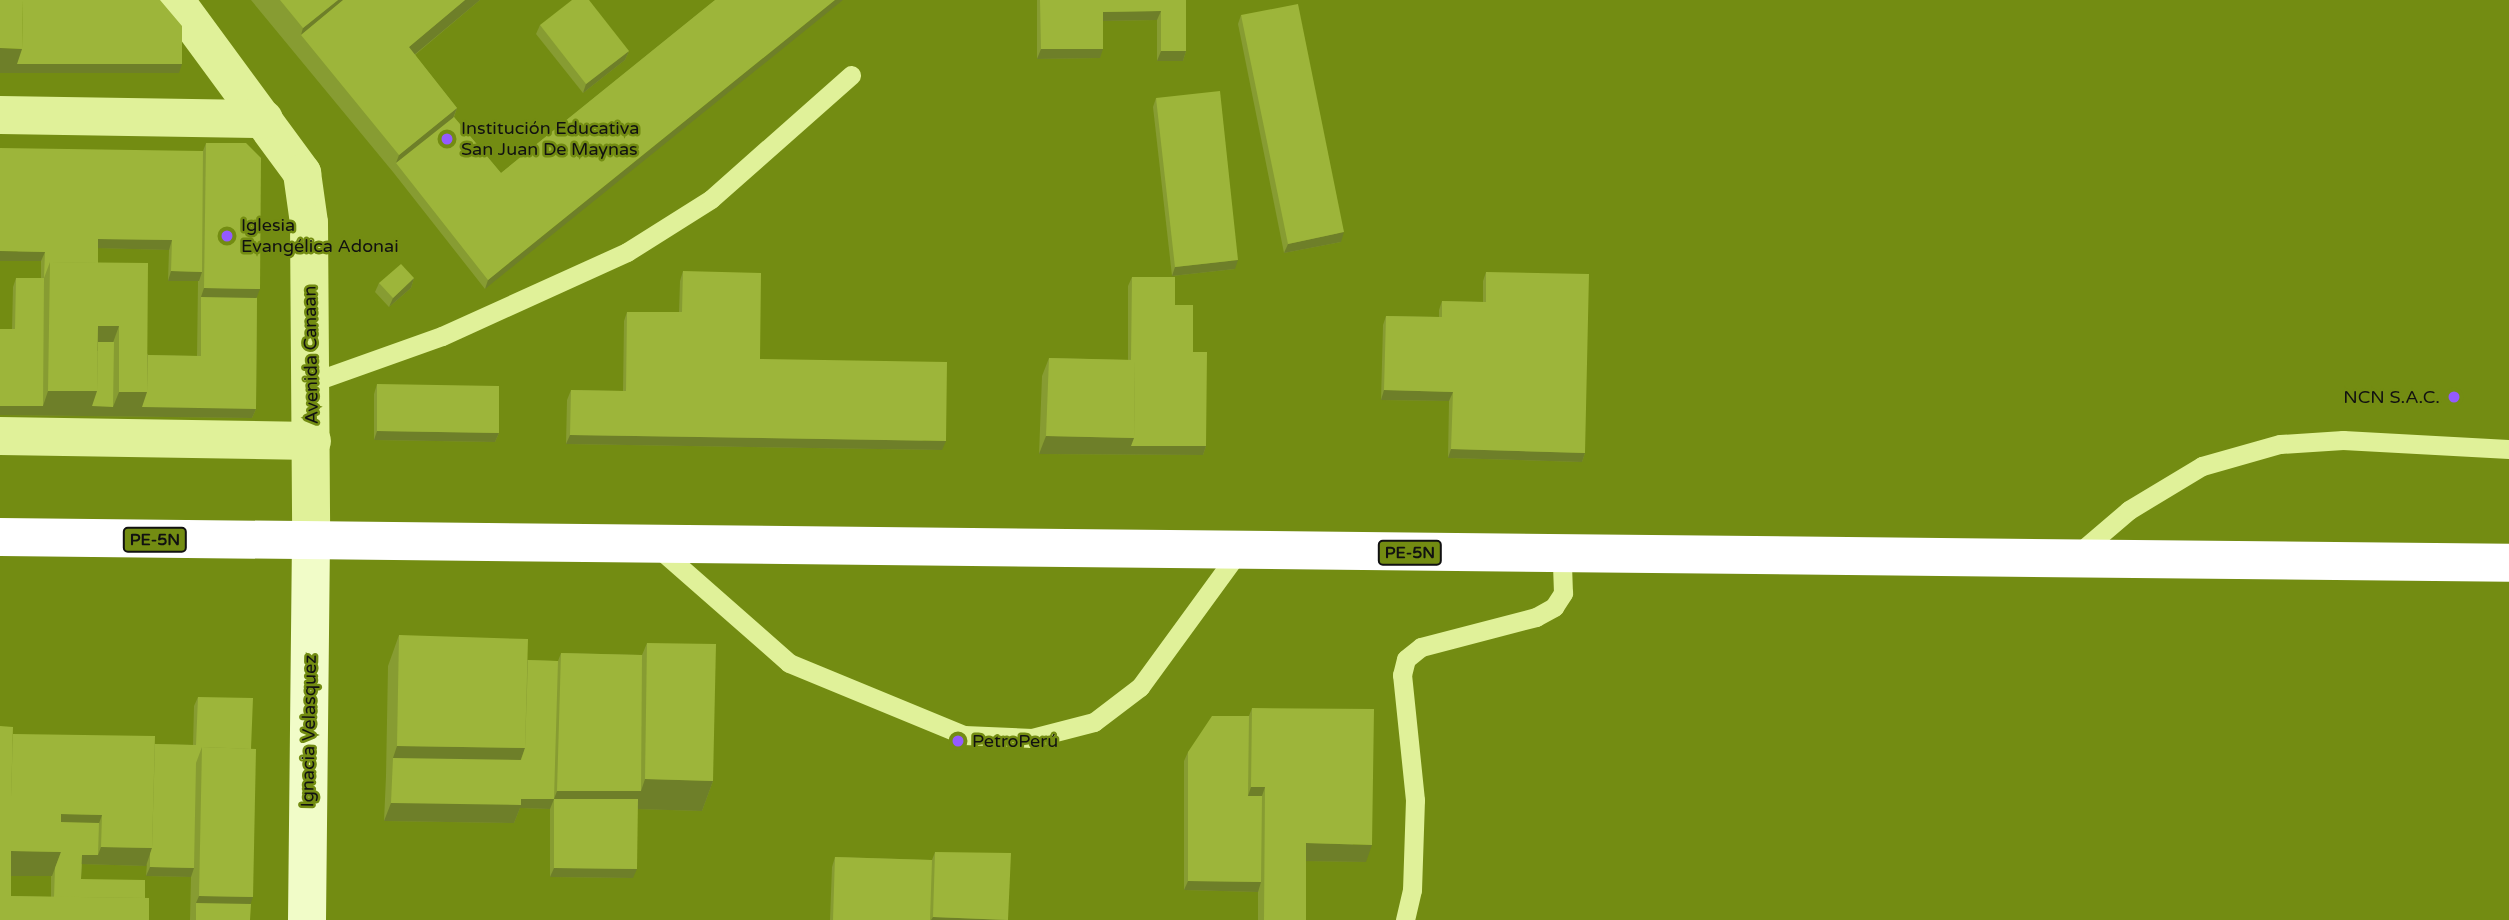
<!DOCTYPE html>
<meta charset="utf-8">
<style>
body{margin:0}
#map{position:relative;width:2509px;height:920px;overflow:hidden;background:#738c12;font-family:"Varela Round",sans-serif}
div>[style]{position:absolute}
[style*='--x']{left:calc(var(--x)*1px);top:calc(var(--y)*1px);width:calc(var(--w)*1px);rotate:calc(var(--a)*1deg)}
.lane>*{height:19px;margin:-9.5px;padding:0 9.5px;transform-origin:9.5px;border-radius:9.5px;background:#e0f199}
.street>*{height:38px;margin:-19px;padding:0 19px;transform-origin:19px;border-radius:19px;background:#e0f199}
.secondary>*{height:38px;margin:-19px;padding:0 19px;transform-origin:19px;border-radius:19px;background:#f1fcc8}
.highway>*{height:38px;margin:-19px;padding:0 19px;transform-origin:19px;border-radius:19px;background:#fff}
.wall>*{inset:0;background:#879c32}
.shaded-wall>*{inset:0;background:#6e7f29}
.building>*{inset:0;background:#9db53a}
.dots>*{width:19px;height:19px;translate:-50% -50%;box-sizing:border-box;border:4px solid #738c12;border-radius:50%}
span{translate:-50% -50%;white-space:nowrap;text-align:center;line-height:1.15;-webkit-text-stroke:5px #738c12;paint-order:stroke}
.shield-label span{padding:2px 5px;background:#738c12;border:2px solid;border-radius:5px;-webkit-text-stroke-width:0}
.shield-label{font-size:16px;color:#111;font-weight:700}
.poi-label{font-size:18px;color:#111}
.left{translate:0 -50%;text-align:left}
.right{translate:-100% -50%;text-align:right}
.street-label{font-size:18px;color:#111}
</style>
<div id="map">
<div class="lane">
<div style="--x:310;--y:383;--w:140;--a:-19.6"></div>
<div style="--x:442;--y:336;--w:203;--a:-24.4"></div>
<div style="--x:627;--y:252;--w:99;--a:-32.2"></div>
<div style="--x:711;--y:199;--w:187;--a:-41.5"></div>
<div style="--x:656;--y:546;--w:177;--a:41.3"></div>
<div style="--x:789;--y:663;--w:189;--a:22.4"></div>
<div style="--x:964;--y:735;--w:68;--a:2.5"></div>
<div style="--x:1032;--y:738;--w:64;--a:-14.5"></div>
<div style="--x:1094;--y:722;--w:58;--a:-37.3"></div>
<div style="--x:1140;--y:687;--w:168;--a:-53.9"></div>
<div style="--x:2074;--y:557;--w:72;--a:-40.5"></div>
<div style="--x:2129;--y:510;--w:85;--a:-31.1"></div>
<div style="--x:2202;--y:466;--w:81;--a:-15.8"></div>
<div style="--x:2280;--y:444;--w:63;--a:-3.6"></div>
<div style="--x:2343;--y:440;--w:166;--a:3.1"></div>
<div style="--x:1405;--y:920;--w:31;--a:-77"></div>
<div style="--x:1412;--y:890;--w:90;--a:-88.1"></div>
<div style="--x:1415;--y:800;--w:126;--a:-95.9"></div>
<div style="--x:1402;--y:675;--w:16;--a:-76"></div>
<div style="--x:1406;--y:659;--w:19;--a:-39"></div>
<div style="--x:1421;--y:647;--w:119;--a:-14.6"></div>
<div style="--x:1536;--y:617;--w:21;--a:-29"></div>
<div style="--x:1554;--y:607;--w:17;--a:-57"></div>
<div style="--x:1563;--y:593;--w:38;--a:-92"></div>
</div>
<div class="street">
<div style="--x:175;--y:0;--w:215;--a:53.7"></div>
<div style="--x:302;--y:173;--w:50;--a:82"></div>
<div style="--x:309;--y:223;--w:319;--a:89.6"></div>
<div style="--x:0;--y:115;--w:264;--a:0.9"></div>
<div style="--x:0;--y:436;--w:312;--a:0.9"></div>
</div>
<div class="secondary">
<div style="--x:307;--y:920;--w:378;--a:-89.4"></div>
</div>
<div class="highway">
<div style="--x:0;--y:537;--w:2509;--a:0.59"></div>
</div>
<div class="wall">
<div style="clip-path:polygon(251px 0,480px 0,415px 55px,457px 108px,454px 117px,501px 173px,715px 0,485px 289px,393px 172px)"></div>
<div style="clip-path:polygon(1037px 0,1186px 0,1186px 51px,1183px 61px,1157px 61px,1157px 20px,1103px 21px,1100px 58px,1037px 59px)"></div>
<div style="clip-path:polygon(1241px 15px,1341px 242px,1284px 253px,1238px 24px)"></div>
<div style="clip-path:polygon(540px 25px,629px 51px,625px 60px,583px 93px,536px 34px)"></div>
<div style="clip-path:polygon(1156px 98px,1235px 269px,1172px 276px,1153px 107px)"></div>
<div style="clip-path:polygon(evenodd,206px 143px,257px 298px,256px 409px,252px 418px,0 415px,0 329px,12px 329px,13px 287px,16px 278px,41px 278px,41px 261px,0 261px,203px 151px,206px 143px,98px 248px,169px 250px,168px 281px,198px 281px,197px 356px,148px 355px,98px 263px,98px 248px)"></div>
<div style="clip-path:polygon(683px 271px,760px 359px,942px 450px,566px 444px,567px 400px,571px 390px,623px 391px,624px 321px,627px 312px,679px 312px,680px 281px)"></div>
<div style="clip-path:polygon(1486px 272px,1585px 453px,1582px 462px,1448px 458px,1449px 401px,1381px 400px,1383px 325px,1386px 316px,1439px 317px,1439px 310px,1442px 301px,1483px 302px,1483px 281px)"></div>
<div style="clip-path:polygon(1132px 277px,1175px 305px,1193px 352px,1206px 446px,1203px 455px,1039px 454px,1042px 376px,1049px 358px,1128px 360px,1128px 286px)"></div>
<div style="clip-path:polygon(414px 278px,411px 288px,389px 307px,375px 292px,379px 283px)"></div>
<div style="clip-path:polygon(377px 384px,499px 433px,495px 442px,374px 440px,374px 394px)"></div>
<div style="clip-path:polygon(399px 635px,528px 660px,558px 661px,561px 653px,642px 655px,647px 643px,713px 781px,702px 811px,637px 809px,633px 878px,550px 877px,550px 809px,520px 808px,514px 823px,384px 821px,386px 776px,388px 666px)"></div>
<div style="clip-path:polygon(evenodd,198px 697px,251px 749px,250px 920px,190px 920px,191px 877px,146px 876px,147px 863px,146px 866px,82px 864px,81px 879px,145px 898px,0 920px,13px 734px,155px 744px,193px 745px,194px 706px,198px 697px,11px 876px,51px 876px,51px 897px,11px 896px,11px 876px)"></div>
<div style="clip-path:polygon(1252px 708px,1366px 862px,1306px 861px,1306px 920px,1258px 920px,1258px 891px,1258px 892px,1184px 890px,1184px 761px,1188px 752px,1249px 716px)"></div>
<div style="clip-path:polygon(935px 852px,1008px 920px,830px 920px,832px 867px,835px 857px,932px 860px)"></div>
</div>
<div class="shaded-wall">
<div style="clip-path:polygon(338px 0,344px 0,301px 35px,303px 28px)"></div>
<div style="clip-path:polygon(465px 0,480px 0,402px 65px,409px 47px)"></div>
<div style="clip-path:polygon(835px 0,843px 0,485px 289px,488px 280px)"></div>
<div style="clip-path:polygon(1161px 11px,1157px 20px,1100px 21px,1103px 12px)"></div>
<div style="clip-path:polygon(0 48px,22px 49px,182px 64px,179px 73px,0 73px)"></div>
<div style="clip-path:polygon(1041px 49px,1103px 49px,1100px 58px,1037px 59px)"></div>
<div style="clip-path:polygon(629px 51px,625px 60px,583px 93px,586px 84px)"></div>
<div style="clip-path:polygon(1161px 51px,1186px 51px,1183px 61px,1157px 61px)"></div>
<div style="clip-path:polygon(457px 108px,450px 126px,396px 163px,399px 155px)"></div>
<div style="clip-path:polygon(1344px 232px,1341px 242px,1284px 253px,1288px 244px)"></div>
<div style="clip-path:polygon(98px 239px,172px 240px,169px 250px,94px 248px)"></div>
<div style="clip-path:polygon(0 251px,45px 252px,41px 261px,0 261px)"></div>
<div style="clip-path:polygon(1238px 260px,1235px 269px,1172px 276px,1175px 267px)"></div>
<div style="clip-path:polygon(171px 271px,202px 272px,199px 281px,168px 281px)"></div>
<div style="clip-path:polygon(414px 278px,411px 288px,389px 307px,393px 298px)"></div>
<div style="clip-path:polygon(204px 288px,260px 289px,253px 307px,201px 297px)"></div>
<div style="clip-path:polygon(98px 326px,119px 326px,110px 351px,92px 351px)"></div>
<div style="clip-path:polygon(1384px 390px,1453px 392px,1449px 401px,1381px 400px)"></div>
<div style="clip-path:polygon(48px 391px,97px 391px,113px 407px,119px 392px,147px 392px,256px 409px,252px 418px,0 415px,0 406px,43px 406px)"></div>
<div style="clip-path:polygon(377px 431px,499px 433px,495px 442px,374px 440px)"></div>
<div style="clip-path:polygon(570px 435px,946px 441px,942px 450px,566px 444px)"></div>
<div style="clip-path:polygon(1046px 436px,1134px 438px,1206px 446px,1203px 455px,1039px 454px)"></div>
<div style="clip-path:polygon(1451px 449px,1585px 453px,1582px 462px,1448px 458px)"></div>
<div style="clip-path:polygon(397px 746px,525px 748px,514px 778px,393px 758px)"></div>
<div style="clip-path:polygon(645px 779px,713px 781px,702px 811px,634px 809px,554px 799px,550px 809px,520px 808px,514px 823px,384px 821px,391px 803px,517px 799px,554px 799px,557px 791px,641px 791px)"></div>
<div style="clip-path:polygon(1251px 787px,1265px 787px,1259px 805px,1245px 805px)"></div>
<div style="clip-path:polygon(59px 814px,102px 815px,96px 832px,55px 832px)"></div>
<div style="clip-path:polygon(1306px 843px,1372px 845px,1366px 862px,1299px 861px)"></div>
<div style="clip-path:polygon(101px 847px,152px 848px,146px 866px,79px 864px,82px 855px,98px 855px)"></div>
<div style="clip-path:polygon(11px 851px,61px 852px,52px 876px,2px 876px)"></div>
<div style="clip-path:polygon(150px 867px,194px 868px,191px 877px,146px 876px)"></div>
<div style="clip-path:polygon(554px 868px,637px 869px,633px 878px,550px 877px)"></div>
<div style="clip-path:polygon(1188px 881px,1261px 882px,1258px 892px,1184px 890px)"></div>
<div style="clip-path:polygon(199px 896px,253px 897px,245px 920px,196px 903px)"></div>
<div style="clip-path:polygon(933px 917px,1008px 920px,931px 920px)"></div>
</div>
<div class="building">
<div style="clip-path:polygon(0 0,23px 0,22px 49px,0 48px)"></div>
<div style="clip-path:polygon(23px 0,160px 0,182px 26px,182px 64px,17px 64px,22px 49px)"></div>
<div style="clip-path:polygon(280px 0,338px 0,303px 28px)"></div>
<div style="clip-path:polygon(343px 0,465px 0,409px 47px,457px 108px,399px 155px,301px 35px)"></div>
<div style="clip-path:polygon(572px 0,589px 0,629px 51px,586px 84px,540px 25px)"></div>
<div style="clip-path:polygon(715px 0,835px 0,488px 280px,396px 163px,454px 117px,501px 173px)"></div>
<div style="clip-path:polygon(1040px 0,1186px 0,1186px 51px,1161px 51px,1161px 11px,1103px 12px,1103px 49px,1041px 49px)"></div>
<div style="clip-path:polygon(1298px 4px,1344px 232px,1288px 244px,1241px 15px)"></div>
<div style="clip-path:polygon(1220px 91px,1238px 260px,1175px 267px,1156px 98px)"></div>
<div style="clip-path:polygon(206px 143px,246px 143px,261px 158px,260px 289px,204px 288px)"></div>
<div style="clip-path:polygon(0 148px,203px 151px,202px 272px,171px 271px,172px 240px,98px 239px,98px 263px,50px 262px,44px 278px,45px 252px,0 251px)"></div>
<div style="clip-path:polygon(50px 262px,148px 263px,147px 392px,119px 392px,119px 326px,98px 326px,97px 391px,48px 391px)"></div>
<div style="clip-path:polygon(401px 264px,414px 278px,393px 298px,379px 283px)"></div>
<div style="clip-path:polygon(683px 271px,761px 273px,760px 359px,947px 362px,946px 441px,570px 435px,571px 390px,626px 391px,627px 312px,682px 312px)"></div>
<div style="clip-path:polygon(1486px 272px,1589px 274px,1585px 453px,1451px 449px,1453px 392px,1384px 390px,1386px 316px,1442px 317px,1442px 301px,1486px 302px)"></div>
<div style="clip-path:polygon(1132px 277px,1175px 277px,1175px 305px,1193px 305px,1193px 352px,1207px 352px,1206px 446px,1131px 446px,1134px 438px,1135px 360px,1131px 360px)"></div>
<div style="clip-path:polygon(16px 278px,44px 278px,43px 406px,0 406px,0 329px,15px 329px)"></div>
<div style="clip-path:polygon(201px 297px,257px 298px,256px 409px,142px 407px,147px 392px,148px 355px,201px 356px)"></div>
<div style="clip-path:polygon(98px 342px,114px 342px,113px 407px,92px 406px,97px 391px)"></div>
<div style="clip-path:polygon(1049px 358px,1135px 360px,1134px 438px,1046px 436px)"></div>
<div style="clip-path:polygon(377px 384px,499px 386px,499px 433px,377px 431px)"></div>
<div style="clip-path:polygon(399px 635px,528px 639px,525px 748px,397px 746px)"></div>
<div style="clip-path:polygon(647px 643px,716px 644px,713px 781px,645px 779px)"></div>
<div style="clip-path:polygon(561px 653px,642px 655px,641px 791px,557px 791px)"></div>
<div style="clip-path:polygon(528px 660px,558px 661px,554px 799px,521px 799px,521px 760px,525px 748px)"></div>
<div style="clip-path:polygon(198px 697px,253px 698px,251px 749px,202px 747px,196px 763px,194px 868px,150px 867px,150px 854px,152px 848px,155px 744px,196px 745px)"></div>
<div style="clip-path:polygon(1252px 708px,1374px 709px,1372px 845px,1306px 843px,1306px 920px,1264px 920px,1265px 787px,1251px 787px)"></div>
<div style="clip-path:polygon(1212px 716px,1249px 716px,1248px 796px,1262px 796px,1261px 882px,1188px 881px,1188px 752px)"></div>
<div style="clip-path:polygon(0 726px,13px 727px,11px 797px,61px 797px,61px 852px,11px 851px,11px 920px,0 920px)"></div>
<div style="clip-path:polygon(13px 734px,155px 736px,152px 848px,101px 847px,102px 815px,61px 814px,61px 797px,11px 797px)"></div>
<div style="clip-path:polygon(202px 747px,256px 749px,253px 897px,199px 896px)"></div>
<div style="clip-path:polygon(393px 758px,521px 760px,521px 805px,391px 803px)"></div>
<div style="clip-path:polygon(554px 799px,638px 799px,637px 869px,554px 868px)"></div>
<div style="clip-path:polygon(61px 822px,99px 823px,98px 855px,82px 855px,81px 879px,145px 880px,145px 898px,54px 897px,55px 868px,61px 852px)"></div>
<div style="clip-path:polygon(935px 852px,1011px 853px,1008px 920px,933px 917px)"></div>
<div style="clip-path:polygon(835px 857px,932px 860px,930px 920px,833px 920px)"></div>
<div style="clip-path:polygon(11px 896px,149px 898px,149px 920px,11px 920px)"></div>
<div style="clip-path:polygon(196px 903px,251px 904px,250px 920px,196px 920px)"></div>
</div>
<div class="dots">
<div style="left:447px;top:139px;background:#945aff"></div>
<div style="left:227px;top:236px;background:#945aff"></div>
<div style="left:2454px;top:397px;background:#945aff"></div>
<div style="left:958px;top:741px;background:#945aff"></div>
</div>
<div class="shield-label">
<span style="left:155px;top:540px">PE-5N</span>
<span style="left:1410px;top:553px">PE-5N</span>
</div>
<div class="poi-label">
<span class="left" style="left:461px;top:139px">Institución Educativa<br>San Juan De Maynas</span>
<span class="left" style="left:241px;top:236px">Iglesia<br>Evangélica Adonai</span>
<span class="right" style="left:2440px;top:397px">NCN S.A.C.</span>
<span class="left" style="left:972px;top:741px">PetroPerú</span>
</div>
<div class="street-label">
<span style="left:311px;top:355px;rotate:-91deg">Avenida Canaan</span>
<span style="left:309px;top:731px;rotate:-89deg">Ignacia Velasquez</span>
</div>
</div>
